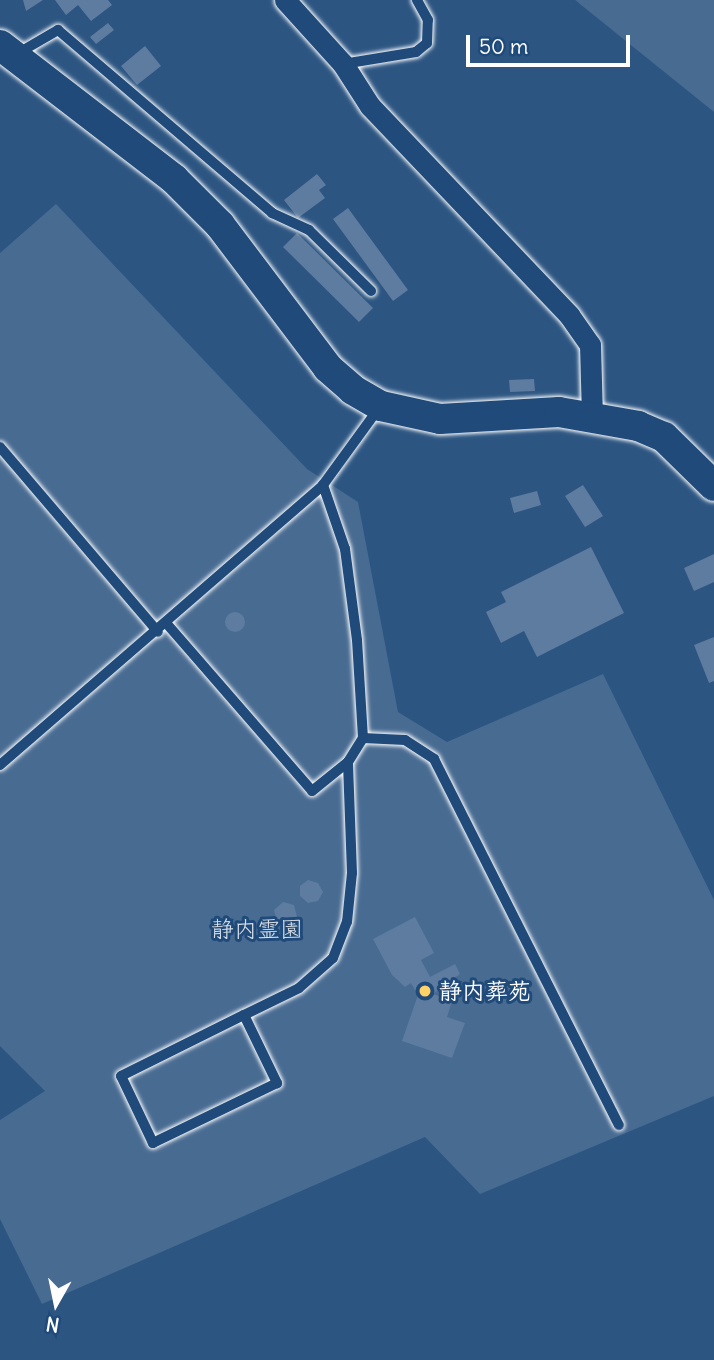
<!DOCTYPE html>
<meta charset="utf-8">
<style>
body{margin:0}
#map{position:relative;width:714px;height:1360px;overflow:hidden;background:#2c5582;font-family:Delius,"Klee One",sans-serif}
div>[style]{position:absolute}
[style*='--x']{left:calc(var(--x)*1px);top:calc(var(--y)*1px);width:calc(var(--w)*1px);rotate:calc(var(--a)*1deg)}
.green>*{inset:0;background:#486b92}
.building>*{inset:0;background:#5e7c9f}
.round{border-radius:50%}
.roads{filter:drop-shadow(0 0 2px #fff) drop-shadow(0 0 2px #fff)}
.lane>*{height:10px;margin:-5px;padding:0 5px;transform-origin:5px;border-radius:5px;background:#1f4a7a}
.street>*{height:21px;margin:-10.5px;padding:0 10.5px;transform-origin:10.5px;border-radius:10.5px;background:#1f4a7a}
.secondary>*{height:30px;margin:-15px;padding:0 15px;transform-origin:15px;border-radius:15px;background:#1f4a7a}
.dots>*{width:19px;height:19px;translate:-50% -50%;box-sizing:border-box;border:4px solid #1f4a7a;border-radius:50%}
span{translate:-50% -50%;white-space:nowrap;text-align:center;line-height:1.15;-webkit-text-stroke:6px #1f4a7a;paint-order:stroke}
.park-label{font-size:23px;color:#dae1e9}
.poi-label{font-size:23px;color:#fff;font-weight:700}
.left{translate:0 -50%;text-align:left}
.north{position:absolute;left:21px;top:1269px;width:70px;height:70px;-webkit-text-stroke:5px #1f4a7a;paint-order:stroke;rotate:189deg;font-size:19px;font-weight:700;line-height:28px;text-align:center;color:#fff}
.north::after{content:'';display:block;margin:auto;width:24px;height:32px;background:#fff;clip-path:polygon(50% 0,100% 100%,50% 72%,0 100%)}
.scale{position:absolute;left:466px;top:35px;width:164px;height:32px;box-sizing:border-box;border:4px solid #fff;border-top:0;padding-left:9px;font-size:21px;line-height:24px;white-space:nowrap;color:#fff;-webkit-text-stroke:5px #1f4a7a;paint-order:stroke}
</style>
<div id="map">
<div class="green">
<div style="clip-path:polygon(575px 0,714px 0,714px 112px)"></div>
<div style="clip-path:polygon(56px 204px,307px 469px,358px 502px,398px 712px,447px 742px,603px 674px,714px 900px,714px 1096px,480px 1194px,425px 1137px,42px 1304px,0 1219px,0 1120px,45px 1091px,0 1046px,0 253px)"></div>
</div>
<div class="building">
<div style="clip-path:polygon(23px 0,43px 0,26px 11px)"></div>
<div style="clip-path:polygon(55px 0,108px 0,112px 5px,91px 21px,78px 5px,66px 15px)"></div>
<div style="clip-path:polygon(108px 23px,114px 30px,96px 44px,90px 37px)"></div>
<div style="clip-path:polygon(145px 46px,161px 66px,137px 85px,121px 66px)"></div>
<div style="clip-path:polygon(317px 174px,326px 185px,319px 190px,325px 198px,298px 218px,284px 200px)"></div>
<div style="clip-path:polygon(348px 208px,408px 290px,393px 301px,333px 219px)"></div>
<div style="clip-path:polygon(297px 233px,373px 308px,359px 322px,283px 247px)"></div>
<div style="clip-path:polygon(534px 379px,535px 391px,510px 392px,509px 380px)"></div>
<div style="clip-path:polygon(583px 485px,603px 516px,585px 527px,565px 496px)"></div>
<div style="clip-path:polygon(537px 491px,541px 505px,514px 513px,510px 498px)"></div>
<div style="clip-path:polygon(591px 547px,624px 613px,537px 657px,524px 631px,501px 643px,486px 612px,506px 602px,501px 592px)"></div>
<div style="clip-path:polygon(714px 554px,714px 582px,694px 591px,684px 568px)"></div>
<div class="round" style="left:225px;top:612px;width:20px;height:20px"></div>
<div style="clip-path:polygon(714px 637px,714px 681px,709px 683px,694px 645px)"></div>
<div style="clip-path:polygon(308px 880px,318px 883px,323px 892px,318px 901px,308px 903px,300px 896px,300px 886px)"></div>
<div style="clip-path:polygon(283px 902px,294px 905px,297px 917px,289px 925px,277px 922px,274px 910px)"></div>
<div style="clip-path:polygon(415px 917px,434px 953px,421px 960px,430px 977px,455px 964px,460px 974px,433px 994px,452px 1001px,447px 1017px,465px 1023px,452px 1058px,402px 1041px,418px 995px,411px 983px,405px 987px,392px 975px,373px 939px)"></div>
</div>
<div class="roads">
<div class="lane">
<div style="--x:15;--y:55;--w:50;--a:-30.2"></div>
<div style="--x:58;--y:30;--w:282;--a:40.5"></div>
<div style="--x:272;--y:213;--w:41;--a:24.7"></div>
<div style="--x:309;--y:230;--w:87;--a:44.5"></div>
<div style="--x:343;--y:64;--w:74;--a:-9.3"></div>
<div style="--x:416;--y:52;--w:14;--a:-39"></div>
<div style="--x:427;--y:43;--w:23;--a:-88"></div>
<div style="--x:428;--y:20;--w:23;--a:-119"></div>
<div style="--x:0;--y:447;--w:243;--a:49.5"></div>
<div style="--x:167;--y:624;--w:221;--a:49"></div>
<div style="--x:312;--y:791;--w:46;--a:-38.9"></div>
<div style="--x:348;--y:762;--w:28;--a:-58"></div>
<div style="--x:363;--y:738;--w:98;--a:-93.5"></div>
<div style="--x:357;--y:640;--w:92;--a:-97.5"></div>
<div style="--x:345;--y:549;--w:68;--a:-109"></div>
<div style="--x:363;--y:738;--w:42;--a:2.7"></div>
<div style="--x:405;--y:740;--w:35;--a:33"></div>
<div style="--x:434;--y:759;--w:410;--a:63.2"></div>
<div style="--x:0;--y:765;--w:427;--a:-40.9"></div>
<div style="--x:323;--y:485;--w:95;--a:-54"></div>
<div style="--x:244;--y:1015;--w:76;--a:64.1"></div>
<div style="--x:277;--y:1083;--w:138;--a:154.2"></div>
<div style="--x:153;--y:1143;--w:74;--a:-115.5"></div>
<div style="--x:121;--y:1076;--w:137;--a:-26.4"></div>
<div style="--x:244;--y:1015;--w:61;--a:-26.1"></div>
<div style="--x:299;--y:988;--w:45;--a:-41.4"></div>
<div style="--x:333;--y:958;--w:39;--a:-69"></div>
<div style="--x:347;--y:922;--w:49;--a:-84.2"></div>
<div style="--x:352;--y:873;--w:111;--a:-92.1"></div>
</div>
<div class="street">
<div style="--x:285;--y:0;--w:86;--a:47.8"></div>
<div style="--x:343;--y:64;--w:50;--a:57.3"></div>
<div style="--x:370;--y:106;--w:289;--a:46.4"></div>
<div style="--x:569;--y:315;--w:37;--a:55"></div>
<div style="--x:590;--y:345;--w:71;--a:88.4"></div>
</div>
<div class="secondary">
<div style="--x:0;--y:45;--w:220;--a:37.6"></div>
<div style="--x:174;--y:179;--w:65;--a:45"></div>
<div style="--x:220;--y:225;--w:179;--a:52.9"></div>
<div style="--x:328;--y:368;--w:33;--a:41"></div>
<div style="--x:353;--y:390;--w:32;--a:30"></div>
<div style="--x:381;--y:406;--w:60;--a:12.4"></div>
<div style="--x:440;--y:419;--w:119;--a:-3.4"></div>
<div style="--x:559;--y:412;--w:80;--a:10"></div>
<div style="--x:638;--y:426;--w:28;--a:23"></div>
<div style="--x:664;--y:437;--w:70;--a:44.4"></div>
</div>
</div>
<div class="dots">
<div style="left:425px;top:991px;background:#ffd166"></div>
</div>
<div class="park-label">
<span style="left:257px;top:929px">静内霊園</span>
</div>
<div class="poi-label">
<span class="left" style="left:439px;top:991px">静内葬苑</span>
</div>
<div class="north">N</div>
<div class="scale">50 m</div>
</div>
